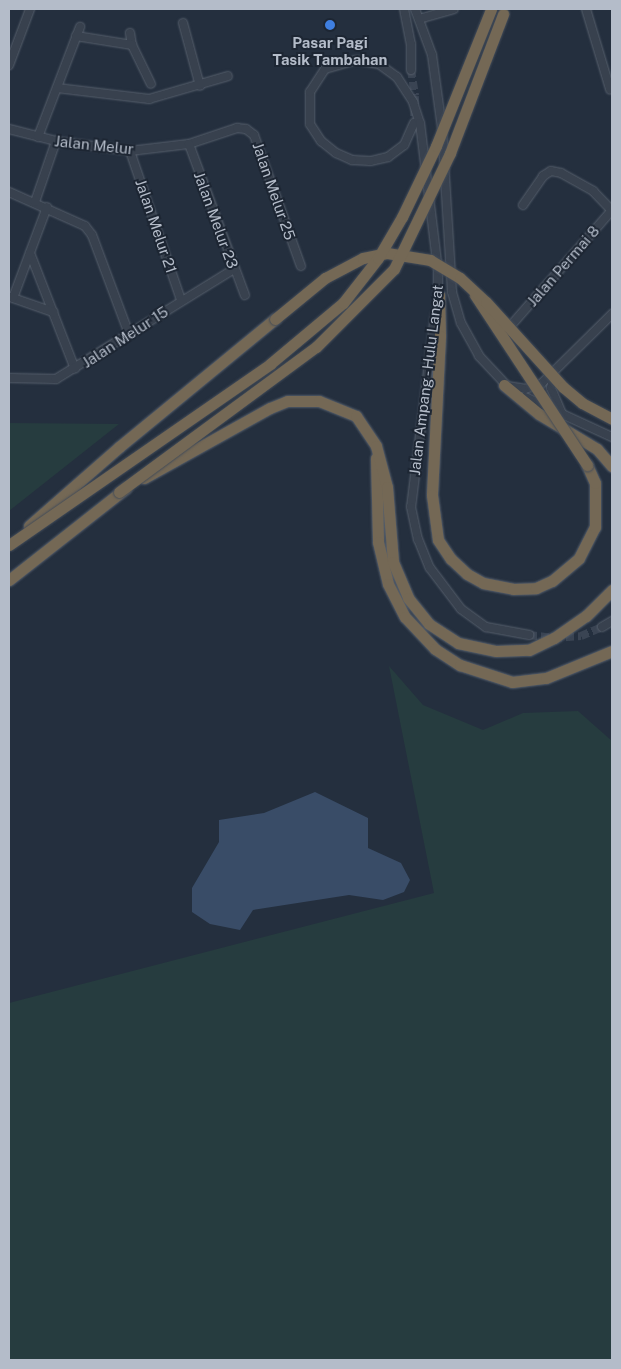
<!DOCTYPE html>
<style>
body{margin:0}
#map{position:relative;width:621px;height:1369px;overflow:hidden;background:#242f3e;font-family:"Public Sans",sans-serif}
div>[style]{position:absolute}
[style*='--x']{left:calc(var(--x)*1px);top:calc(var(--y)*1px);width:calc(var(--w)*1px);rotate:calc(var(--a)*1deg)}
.green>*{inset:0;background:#263c3f}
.water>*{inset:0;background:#394c67}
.minor-tunnel>*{height:8px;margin-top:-4px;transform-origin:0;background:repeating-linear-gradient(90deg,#3a4453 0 8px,transparent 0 12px)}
.roads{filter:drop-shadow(0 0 1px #565f6c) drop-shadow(0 0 1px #565f6c)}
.minor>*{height:8px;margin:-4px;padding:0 4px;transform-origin:4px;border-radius:4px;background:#38414e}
.highway>*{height:11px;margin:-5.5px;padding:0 5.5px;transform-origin:5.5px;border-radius:5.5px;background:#746855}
.bridges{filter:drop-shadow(0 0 1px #434c59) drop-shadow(0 0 1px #434c59)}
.highway-bridge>*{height:11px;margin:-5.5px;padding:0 5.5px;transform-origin:5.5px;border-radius:5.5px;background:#746855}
.dots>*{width:14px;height:14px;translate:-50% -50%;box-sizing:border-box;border:2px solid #1d2633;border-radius:50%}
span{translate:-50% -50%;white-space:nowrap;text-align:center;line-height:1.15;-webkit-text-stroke:4px #1d2633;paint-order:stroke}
.poi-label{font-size:15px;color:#b4bcc9;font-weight:700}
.street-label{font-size:15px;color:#b4bcc9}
.frame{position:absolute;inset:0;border:10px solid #b4bcc9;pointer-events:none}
</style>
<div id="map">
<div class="green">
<div style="clip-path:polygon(9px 423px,119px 424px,9px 511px)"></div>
<div style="clip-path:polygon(389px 666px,423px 705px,483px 730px,523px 713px,578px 711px,612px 741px,612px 1360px,9px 1360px,9px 1003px,434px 893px)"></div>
</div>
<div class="water">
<div style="clip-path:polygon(315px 792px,368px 818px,368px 848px,401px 863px,410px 880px,404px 892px,383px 900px,349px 895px,253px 910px,240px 930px,210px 924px,192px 912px,192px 888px,219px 842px,219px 820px,264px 813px)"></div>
</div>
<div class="minor-tunnel">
<div style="--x:411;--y:70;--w:26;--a:81"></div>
<div style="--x:415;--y:96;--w:27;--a:92"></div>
<div style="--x:529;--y:635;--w:25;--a:7"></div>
<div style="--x:554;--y:638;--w:27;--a:-4"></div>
<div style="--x:581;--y:636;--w:23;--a:-23"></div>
</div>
<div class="roads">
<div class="minor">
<div style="--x:404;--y:9;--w:36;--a:79"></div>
<div style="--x:411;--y:44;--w:26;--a:90"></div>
<div style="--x:415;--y:9;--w:49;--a:69.7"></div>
<div style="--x:432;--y:55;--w:74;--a:82.2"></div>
<div style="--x:442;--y:128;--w:164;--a:86.5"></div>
<div style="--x:452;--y:292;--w:32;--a:74"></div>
<div style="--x:461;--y:323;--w:38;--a:61"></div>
<div style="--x:479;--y:356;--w:42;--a:46.9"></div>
<div style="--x:586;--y:9;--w:84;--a:73.3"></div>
<div style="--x:419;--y:19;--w:36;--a:-16"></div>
<div style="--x:183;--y:23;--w:65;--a:74.9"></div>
<div style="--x:130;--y:33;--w:12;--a:81"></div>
<div style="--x:132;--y:45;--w:43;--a:64"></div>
<div style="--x:76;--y:36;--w:57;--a:9.1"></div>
<div style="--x:9;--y:65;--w:60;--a:-69.4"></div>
<div style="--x:57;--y:88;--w:93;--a:6.8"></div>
<div style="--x:149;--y:99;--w:82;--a:-16.2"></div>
<div style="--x:414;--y:123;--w:24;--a:114"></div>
<div style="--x:404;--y:145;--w:20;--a:143"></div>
<div style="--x:388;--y:157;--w:18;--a:167"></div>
<div style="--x:370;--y:161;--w:18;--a:-177"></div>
<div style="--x:352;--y:160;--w:17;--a:-156"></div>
<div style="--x:336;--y:153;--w:19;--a:-141"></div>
<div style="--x:321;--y:141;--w:20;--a:-123"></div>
<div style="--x:310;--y:124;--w:32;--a:-90"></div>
<div style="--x:310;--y:92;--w:27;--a:-57"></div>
<div style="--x:325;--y:69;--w:32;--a:-16"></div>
<div style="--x:356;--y:60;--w:23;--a:10"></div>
<div style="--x:379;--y:64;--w:22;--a:36"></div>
<div style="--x:397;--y:77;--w:30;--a:57"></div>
<div style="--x:413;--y:102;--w:22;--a:72"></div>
<div style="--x:420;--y:123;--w:147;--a:83"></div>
<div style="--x:438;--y:269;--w:30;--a:90"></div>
<div style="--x:9;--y:129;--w:49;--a:14.3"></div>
<div style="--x:56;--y:141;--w:75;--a:7.7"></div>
<div style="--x:130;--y:151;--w:59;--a:-6.8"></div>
<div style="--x:189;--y:144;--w:51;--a:-18.4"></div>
<div style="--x:237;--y:128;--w:9;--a:6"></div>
<div style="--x:246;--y:129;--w:10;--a:37"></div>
<div style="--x:254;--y:135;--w:139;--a:70.3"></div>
<div style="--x:38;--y:137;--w:118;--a:-69.1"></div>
<div style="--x:189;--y:144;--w:161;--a:69.7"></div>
<div style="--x:130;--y:151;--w:157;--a:71.1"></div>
<div style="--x:9;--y:192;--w:83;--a:24.1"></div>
<div style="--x:85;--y:226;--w:11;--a:52"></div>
<div style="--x:92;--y:235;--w:106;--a:69.5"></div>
<div style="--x:35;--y:202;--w:65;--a:-71"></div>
<div style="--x:523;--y:205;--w:35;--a:-55"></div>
<div style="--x:543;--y:176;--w:9;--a:-32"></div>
<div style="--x:551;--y:171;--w:10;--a:11"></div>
<div style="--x:561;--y:173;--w:37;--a:29"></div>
<div style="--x:593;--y:191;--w:28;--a:46"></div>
<div style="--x:30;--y:253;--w:124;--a:68.8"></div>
<div style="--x:10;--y:297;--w:46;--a:19.2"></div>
<div style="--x:13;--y:298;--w:97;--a:-69.5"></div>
<div style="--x:435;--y:315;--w:193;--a:97.1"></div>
<div style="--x:411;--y:507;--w:33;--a:78"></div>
<div style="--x:418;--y:539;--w:31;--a:68"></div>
<div style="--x:430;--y:568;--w:51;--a:52.9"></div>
<div style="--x:461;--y:609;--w:31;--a:36"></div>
<div style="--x:486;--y:627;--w:44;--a:10.5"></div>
<div style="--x:514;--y:322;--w:149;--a:-48.8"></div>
<div style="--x:554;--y:375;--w:13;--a:103"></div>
<div style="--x:551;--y:388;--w:30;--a:67"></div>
<div style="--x:9;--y:378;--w:47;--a:1.2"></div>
<div style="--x:56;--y:379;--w:209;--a:-31.7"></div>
<div style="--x:507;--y:386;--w:18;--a:9"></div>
<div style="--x:525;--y:389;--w:17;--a:-17"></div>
<div style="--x:541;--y:384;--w:100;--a:-44.6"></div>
<div style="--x:525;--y:397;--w:96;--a:24.7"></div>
<div style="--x:602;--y:627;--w:12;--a:-31"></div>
</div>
<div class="highway">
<div style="--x:439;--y:295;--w:41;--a:88.6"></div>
<div style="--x:440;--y:336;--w:159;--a:92.9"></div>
<div style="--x:432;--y:495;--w:45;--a:82.4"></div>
<div style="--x:438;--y:540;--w:23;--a:56"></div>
<div style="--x:451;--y:559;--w:22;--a:43"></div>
<div style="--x:467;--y:574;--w:18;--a:29"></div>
<div style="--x:483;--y:583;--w:31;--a:11"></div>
<div style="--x:513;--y:589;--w:23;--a:-2"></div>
<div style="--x:536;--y:588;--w:17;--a:-24"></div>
<div style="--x:552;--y:581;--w:35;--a:-40"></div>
<div style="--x:579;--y:558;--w:35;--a:-63"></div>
<div style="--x:595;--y:527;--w:44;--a:-90"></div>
<div style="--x:595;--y:483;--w:20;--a:-114"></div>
<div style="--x:504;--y:385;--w:45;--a:39.6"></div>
<div style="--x:539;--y:414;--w:68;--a:31.1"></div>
<div style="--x:597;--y:449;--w:23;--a:49"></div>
<div style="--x:376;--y:458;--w:84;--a:88.6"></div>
<div style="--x:378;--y:542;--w:43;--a:76.6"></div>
<div style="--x:388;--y:584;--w:37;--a:63"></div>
<div style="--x:405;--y:617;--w:44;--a:46.8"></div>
<div style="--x:435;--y:649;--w:30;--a:33"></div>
<div style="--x:460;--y:665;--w:55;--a:18.1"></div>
<div style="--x:512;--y:682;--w:34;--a:-7"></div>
<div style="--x:546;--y:678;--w:71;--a:-22.2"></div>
<div style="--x:144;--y:478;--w:144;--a:-29.1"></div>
<div style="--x:270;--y:408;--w:18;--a:-22"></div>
<div style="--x:287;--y:401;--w:32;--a:0"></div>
<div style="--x:319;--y:401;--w:40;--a:22"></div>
<div style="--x:356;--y:416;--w:36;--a:56"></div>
<div style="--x:376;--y:446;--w:42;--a:75"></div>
<div style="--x:387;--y:487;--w:75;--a:85.4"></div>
<div style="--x:393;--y:562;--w:39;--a:67"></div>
<div style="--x:408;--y:598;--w:33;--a:51"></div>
<div style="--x:429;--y:624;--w:35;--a:33"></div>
<div style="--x:458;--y:643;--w:39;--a:12"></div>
<div style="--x:496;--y:651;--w:33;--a:-2"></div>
<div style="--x:529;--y:650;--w:28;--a:-26"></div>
<div style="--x:554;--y:638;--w:39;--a:-35"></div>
<div style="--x:586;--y:616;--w:37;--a:-45"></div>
<div style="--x:29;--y:526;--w:120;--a:-41.3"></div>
<div style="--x:119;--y:447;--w:202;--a:-39.4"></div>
<div style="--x:9;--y:580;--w:149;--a:-38.2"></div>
</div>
</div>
<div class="bridges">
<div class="highway-bridge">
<div style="--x:475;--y:295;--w:204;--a:56.6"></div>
<div style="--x:275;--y:319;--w:65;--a:-39.4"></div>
<div style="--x:325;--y:278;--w:43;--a:-27.8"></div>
<div style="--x:363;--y:258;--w:25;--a:-12"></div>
<div style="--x:387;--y:253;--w:44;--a:9.2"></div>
<div style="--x:430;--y:260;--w:35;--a:31"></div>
<div style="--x:460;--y:278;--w:35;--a:43"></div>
<div style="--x:486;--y:302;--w:115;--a:47.8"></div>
<div style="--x:563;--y:387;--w:25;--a:40"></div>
<div style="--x:582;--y:403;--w:34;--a:28"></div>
<div style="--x:119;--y:492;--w:245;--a:-36.4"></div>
<div style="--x:316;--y:347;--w:110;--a:-45"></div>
<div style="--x:394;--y:269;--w:129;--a:-64.2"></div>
<div style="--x:450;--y:153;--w:149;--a:-69.1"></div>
<div style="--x:9;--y:545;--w:318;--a:-34.7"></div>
<div style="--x:270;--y:364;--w:95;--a:-39.9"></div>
<div style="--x:343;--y:303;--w:57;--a:-52.1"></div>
<div style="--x:378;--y:258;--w:48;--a:-59.7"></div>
<div style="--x:402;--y:217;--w:79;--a:-64.4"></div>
<div style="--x:436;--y:146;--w:148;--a:-68.1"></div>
</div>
</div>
<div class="dots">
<div style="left:330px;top:25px;background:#3f7fe0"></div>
</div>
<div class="poi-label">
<span style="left:330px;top:51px">Pasar Pagi<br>Tasik Tambahan</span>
</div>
<div class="street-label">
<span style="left:94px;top:145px;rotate:6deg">Jalan Melur</span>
<span style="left:274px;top:191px;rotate:71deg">Jalan Melur 25</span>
<span style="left:216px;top:220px;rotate:70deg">Jalan Melur 23</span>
<span style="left:156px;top:226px;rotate:71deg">Jalan Melur 21</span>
<span style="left:563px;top:266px;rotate:-49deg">Jalan Permai 8</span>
<span style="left:125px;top:337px;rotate:-33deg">Jalan Melur 15</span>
<span style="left:426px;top:380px;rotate:-83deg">Jalan Ampang - Hulu Langat</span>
</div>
<div class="frame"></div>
</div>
